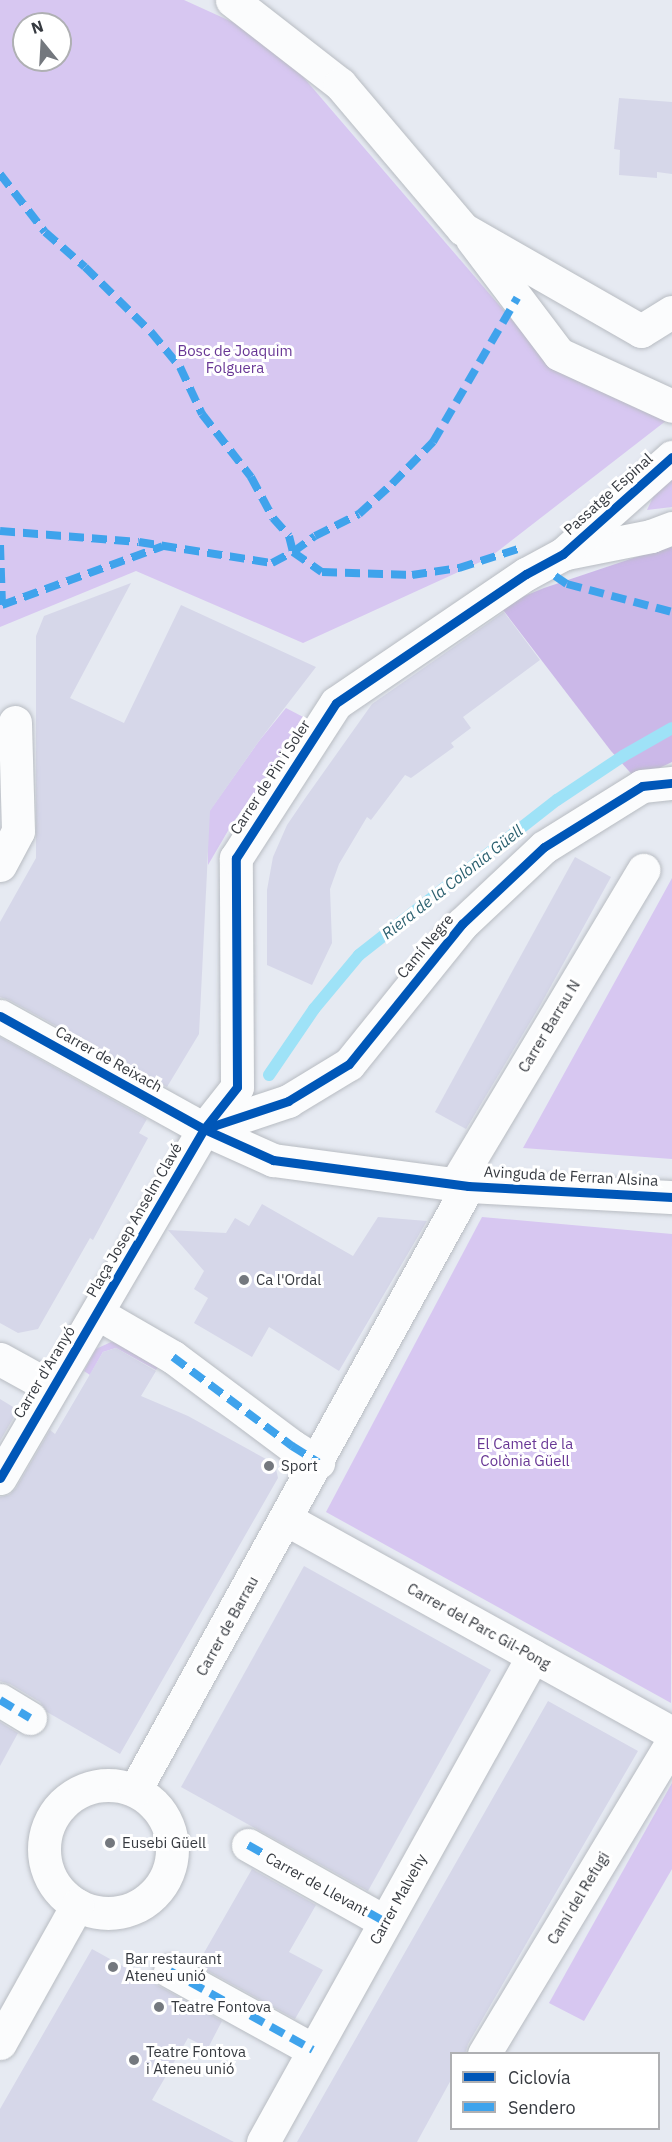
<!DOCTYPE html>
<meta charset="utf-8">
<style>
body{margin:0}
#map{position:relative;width:672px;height:2142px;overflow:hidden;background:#e6eaf2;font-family:"IBM Plex Sans",sans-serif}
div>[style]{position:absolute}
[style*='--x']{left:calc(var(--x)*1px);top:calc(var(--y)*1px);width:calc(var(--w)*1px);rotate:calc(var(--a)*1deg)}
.green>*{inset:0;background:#d7c7f1}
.forest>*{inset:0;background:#cbb8e8}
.stream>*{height:12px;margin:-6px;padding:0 6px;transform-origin:6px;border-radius:6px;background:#9ee2f7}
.building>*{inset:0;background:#d6d7e9}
.roads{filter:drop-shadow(0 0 2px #b8bcc2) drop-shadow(0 0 2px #b8bcc2)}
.minor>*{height:33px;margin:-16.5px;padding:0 16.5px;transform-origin:16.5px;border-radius:16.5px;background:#fbfcfd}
.minor>.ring{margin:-16.5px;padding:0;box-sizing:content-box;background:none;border:33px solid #fbfcfd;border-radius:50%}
.quiet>*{height:8px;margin-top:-4px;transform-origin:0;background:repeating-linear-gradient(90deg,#3fa3ec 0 15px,transparent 0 23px)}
.cycleway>*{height:9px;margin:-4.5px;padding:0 4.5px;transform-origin:4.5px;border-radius:4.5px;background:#0057b8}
.dots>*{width:16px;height:16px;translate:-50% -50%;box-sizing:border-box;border:3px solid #fff;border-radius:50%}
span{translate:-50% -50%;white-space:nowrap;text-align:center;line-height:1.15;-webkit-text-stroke:6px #fff;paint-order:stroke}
.park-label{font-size:15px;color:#683795}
.street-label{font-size:15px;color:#363a40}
.poi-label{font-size:15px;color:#363a40}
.left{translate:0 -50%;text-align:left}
.water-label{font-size:16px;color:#2b606f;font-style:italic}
.legend{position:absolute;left:450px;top:2052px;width:210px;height:78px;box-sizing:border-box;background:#fff;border:2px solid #afb0b3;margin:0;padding:8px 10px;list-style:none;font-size:18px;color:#363a40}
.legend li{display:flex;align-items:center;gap:12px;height:30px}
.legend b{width:30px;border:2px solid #afb0b3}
.north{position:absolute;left:12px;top:12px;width:60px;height:60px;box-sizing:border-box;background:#fff;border:2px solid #afb0b3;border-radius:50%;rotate:342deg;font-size:16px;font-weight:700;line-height:24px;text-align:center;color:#363a40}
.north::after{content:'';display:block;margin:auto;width:21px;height:27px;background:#74787e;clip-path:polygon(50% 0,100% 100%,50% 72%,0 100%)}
</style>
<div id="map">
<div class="green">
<div style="clip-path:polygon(evenodd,0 0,184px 0,259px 34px,292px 64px,555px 370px,667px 420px,489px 558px,303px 643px,136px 571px,0 627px,0 0,24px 24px,60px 24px,60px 60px,24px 60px,24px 24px)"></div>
<div style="clip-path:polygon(672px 471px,672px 507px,647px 510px,660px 482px)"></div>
<div style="clip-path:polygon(286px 708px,307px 719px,232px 824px,208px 865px,208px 813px,259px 741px)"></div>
<div style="clip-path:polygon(672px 878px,672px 1159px,523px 1148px,660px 900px)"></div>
<div style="clip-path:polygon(482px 1217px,672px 1234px,671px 1703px,326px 1512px)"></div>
<div style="clip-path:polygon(111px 1342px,118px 1343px,158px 1367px,156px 1370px,116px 1348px,103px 1352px,90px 1375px,84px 1371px,96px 1349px)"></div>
<div style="clip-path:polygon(672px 1783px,672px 1869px,584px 2021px,549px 2003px)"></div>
</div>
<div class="forest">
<div style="clip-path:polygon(672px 545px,672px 762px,636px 779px,611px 751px,500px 606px,544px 588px)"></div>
</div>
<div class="stream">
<div style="--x:269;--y:1075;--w:80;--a:-55.7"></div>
<div style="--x:314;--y:1009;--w:70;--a:-50.2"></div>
<div style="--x:359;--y:955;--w:251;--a:-38.1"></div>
<div style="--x:557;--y:800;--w:79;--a:-33.7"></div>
<div style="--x:623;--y:756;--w:56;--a:-29.7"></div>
</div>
<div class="building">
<div style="clip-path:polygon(619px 98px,672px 102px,672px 174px,657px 172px,657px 178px,619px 175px,620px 150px,614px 149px)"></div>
<div style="clip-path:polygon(131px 583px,70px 698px,124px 723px,181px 605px,316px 667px,259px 741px,210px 811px,199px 1034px,167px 1087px,9px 1000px,0 997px,0 922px,36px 858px,36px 636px,44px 616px)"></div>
<div style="clip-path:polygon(504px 612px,540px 660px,463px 717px,471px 728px,451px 743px,454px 747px,411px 778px,405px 775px,371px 820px,367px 817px,339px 864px,330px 889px,332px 943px,312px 985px,267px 965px,267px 890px,273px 857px,287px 825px,306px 797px,372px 704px)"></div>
<div style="clip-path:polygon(575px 857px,611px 877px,541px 1004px,466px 1129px,435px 1112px)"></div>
<div style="clip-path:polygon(0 1037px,147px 1119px,139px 1133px,148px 1138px,93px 1240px,90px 1238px,38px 1329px,18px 1333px,0 1323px)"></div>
<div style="clip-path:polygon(262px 1204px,353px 1256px,378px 1217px,427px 1221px,339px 1371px,269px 1327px,252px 1357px,194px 1323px,208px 1298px,194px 1289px,204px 1271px,168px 1230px,226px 1233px,235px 1218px,249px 1226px)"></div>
<div style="clip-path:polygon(116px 1348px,156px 1371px,141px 1396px,188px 1416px,275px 1464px,278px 1478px,120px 1754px,47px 1712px,40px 1702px,10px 1684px,0 1681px,0 1497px,9px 1495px,16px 1488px,50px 1430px,55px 1434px,103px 1352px)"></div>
<div style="clip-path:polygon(0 1399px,18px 1410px,0 1441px)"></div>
<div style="clip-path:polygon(304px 1566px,491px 1670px,368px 1891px,181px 1787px)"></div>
<div style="clip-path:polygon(548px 1701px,638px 1751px,468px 2044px,465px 2054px,452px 2054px,452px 2078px,417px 2142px,297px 2142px)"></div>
<div style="clip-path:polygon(0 1722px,18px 1733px,0 1766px)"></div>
<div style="clip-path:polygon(252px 1869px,316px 1905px,289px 1952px,323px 1970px,295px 2019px,197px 1965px)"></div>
<div style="clip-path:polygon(92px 1949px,222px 2021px,208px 2048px,188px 2038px,152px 2100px,234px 2142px,0 2142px,0 2109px)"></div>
</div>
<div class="roads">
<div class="minor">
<div style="--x:232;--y:0;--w:137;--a:37.9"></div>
<div style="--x:340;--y:84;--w:190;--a:49.7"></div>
<div style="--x:463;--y:229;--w:205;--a:29.8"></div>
<div style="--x:641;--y:331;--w:36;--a:-32"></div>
<div style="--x:472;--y:239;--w:144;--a:52.9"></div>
<div style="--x:559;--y:354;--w:124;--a:24.7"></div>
<div style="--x:566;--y:553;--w:87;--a:-11.3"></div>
<div style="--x:651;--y:536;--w:22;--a:-21"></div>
<div style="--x:0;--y:865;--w:38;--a:-62"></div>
<div style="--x:18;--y:831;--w:109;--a:-91.6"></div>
<div style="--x:0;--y:1016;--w:233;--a:29"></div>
<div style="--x:204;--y:1129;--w:76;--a:24.2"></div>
<div style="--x:273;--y:1160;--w:197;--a:7.6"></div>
<div style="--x:468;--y:1186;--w:204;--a:3.1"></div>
<div style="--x:204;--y:1129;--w:89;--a:-18.4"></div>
<div style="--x:288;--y:1101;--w:71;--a:-31.2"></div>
<div style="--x:349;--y:1064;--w:180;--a:-51.1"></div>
<div style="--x:462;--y:924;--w:112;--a:-43.2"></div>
<div style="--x:544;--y:847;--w:115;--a:-31.9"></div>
<div style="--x:642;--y:786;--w:30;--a:-6"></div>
<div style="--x:456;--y:1183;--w:365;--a:-59.1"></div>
<div style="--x:97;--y:1313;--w:88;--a:30.1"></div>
<div style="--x:173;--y:1357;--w:149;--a:36.8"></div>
<div style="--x:292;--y:1446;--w:31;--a:32"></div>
<div style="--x:0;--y:1359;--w:58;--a:28.8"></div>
<div style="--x:0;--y:1478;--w:404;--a:-59.7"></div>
<div style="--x:204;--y:1129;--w:53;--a:-51.8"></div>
<div style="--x:237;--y:1087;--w:229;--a:-90.3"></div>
<div style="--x:236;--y:858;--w:184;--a:-57.2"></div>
<div style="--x:336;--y:703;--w:230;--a:-34.2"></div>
<div style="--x:526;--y:574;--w:42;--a:-28.4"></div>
<div style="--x:563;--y:554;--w:146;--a:-41.7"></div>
<div style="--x:286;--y:1519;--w:441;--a:29"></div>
<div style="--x:0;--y:1700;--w:35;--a:31"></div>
<div class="ring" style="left:44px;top:1785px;width:95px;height:95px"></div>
<div style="--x:135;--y:1790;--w:690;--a:-61.13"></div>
<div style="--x:248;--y:1845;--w:157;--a:29.3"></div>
<div style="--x:170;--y:1971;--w:163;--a:28.9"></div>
<div style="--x:0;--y:2043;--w:158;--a:-60.8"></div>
<div style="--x:484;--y:2054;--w:364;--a:-58.9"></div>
<div style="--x:263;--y:2142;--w:556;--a:-60.95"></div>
</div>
</div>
<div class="quiet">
<div style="--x:0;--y:174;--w:73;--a:52.2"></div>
<div style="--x:45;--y:232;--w:53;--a:41.2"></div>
<div style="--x:85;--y:267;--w:93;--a:44.6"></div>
<div style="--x:151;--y:332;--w:45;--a:50.4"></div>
<div style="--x:180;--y:367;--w:52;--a:64.9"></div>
<div style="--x:202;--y:414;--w:80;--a:52.1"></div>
<div style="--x:251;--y:477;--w:47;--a:61.8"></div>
<div style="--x:273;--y:518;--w:24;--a:48"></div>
<div style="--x:289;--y:536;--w:16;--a:76"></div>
<div style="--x:293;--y:552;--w:27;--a:-36"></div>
<div style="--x:315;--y:536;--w:49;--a:-26.6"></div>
<div style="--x:359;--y:514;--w:45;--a:-42.3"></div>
<div style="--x:392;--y:484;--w:59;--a:-45.7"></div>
<div style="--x:433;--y:442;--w:167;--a:-59.7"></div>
<div style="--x:0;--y:531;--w:139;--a:4.5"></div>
<div style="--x:139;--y:542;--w:135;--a:9"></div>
<div style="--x:272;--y:563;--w:24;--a:-28"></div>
<div style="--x:293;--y:552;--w:35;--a:35"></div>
<div style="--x:322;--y:572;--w:90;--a:1.9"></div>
<div style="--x:412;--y:575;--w:48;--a:-8.5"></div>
<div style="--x:459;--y:568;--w:62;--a:-17.9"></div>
<div style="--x:0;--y:545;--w:60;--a:88.1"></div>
<div style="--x:2;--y:605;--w:171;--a:-20.1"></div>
<div style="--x:555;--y:576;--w:14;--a:34"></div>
<div style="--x:567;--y:584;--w:109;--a:14.9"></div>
<div style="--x:173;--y:1357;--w:149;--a:36.8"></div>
<div style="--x:292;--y:1446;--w:31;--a:32"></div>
<div style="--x:0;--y:1700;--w:35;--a:31"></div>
<div style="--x:248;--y:1845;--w:157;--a:29.3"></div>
<div style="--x:170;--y:1971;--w:163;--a:28.9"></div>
</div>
<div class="cycleway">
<div style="--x:0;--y:1016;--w:233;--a:29"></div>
<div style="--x:204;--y:1129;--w:76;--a:24.2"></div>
<div style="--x:273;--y:1160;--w:197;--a:7.6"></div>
<div style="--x:468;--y:1186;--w:204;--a:3.1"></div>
<div style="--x:204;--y:1129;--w:89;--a:-18.4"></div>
<div style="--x:288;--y:1101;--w:71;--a:-31.2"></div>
<div style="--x:349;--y:1064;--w:180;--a:-51.1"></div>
<div style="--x:462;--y:924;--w:112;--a:-43.2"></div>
<div style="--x:544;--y:847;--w:115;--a:-31.9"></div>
<div style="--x:642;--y:786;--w:30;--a:-6"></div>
<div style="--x:0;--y:1478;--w:404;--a:-59.7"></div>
<div style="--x:204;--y:1129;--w:53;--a:-51.8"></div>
<div style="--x:237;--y:1087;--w:229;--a:-90.3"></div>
<div style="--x:236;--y:858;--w:184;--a:-57.2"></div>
<div style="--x:336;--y:703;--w:230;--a:-34.2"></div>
<div style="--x:526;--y:574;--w:42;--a:-28.4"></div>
<div style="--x:563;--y:554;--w:146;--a:-41.7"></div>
</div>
<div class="dots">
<div style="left:244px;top:1280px;background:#74787e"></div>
<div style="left:269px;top:1466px;background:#74787e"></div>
<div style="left:110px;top:1843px;background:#74787e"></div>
<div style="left:113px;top:1967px;background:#74787e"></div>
<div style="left:159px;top:2007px;background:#74787e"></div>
<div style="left:134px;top:2060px;background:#74787e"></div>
</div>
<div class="park-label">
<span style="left:235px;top:359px">Bosc de Joaquim<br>Folguera</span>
<span style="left:525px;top:1452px">El Camet de la<br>Colònia Güell</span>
</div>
<div class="street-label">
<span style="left:608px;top:494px;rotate:-42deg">Passatge Espinal</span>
<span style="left:270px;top:777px;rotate:-57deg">Carrer de Pin i Soler</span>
<span style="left:425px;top:946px;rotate:-50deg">Camí Negre</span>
<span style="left:549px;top:1026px;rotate:-59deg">Carrer Barrau N</span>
<span style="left:109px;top:1059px;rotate:29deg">Carrer de Reixach</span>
<span style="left:571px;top:1176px;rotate:3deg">Avinguda de Ferran Alsina</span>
<span style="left:134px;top:1220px;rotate:-60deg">Plaça Josep Anselm Clavé</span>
<span style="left:44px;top:1372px;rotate:-59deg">Carrer d'Aranyó</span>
<span style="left:227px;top:1626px;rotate:-61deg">Carrer de Barrau</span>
<span style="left:479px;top:1626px;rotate:29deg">Carrer del Parc Gil-Pong</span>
<span style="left:317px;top:1884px;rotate:29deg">Carrer de Llevant</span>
<span style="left:578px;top:1898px;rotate:-59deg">Camí del Refugi</span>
<span style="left:398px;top:1899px;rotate:-61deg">Carrer Malvehy</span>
</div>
<div class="poi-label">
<span class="left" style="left:256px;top:1280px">Ca l'Ordal</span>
<span class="left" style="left:281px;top:1466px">Sport</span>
<span class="left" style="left:122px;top:1843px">Eusebi Güell</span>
<span class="left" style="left:125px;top:1967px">Bar restaurant<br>Ateneu unió</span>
<span class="left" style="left:171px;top:2007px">Teatre Fontova</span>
<span class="left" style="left:146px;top:2060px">Teatre Fontova<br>i Ateneu unió</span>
</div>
<div class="water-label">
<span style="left:452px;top:882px;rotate:-38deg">Riera de la Colònia Güell</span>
</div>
<ul class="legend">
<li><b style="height:8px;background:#0057b8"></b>Ciclovía</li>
<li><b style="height:8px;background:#3fa3ec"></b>Sendero</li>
</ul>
<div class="north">N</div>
</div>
